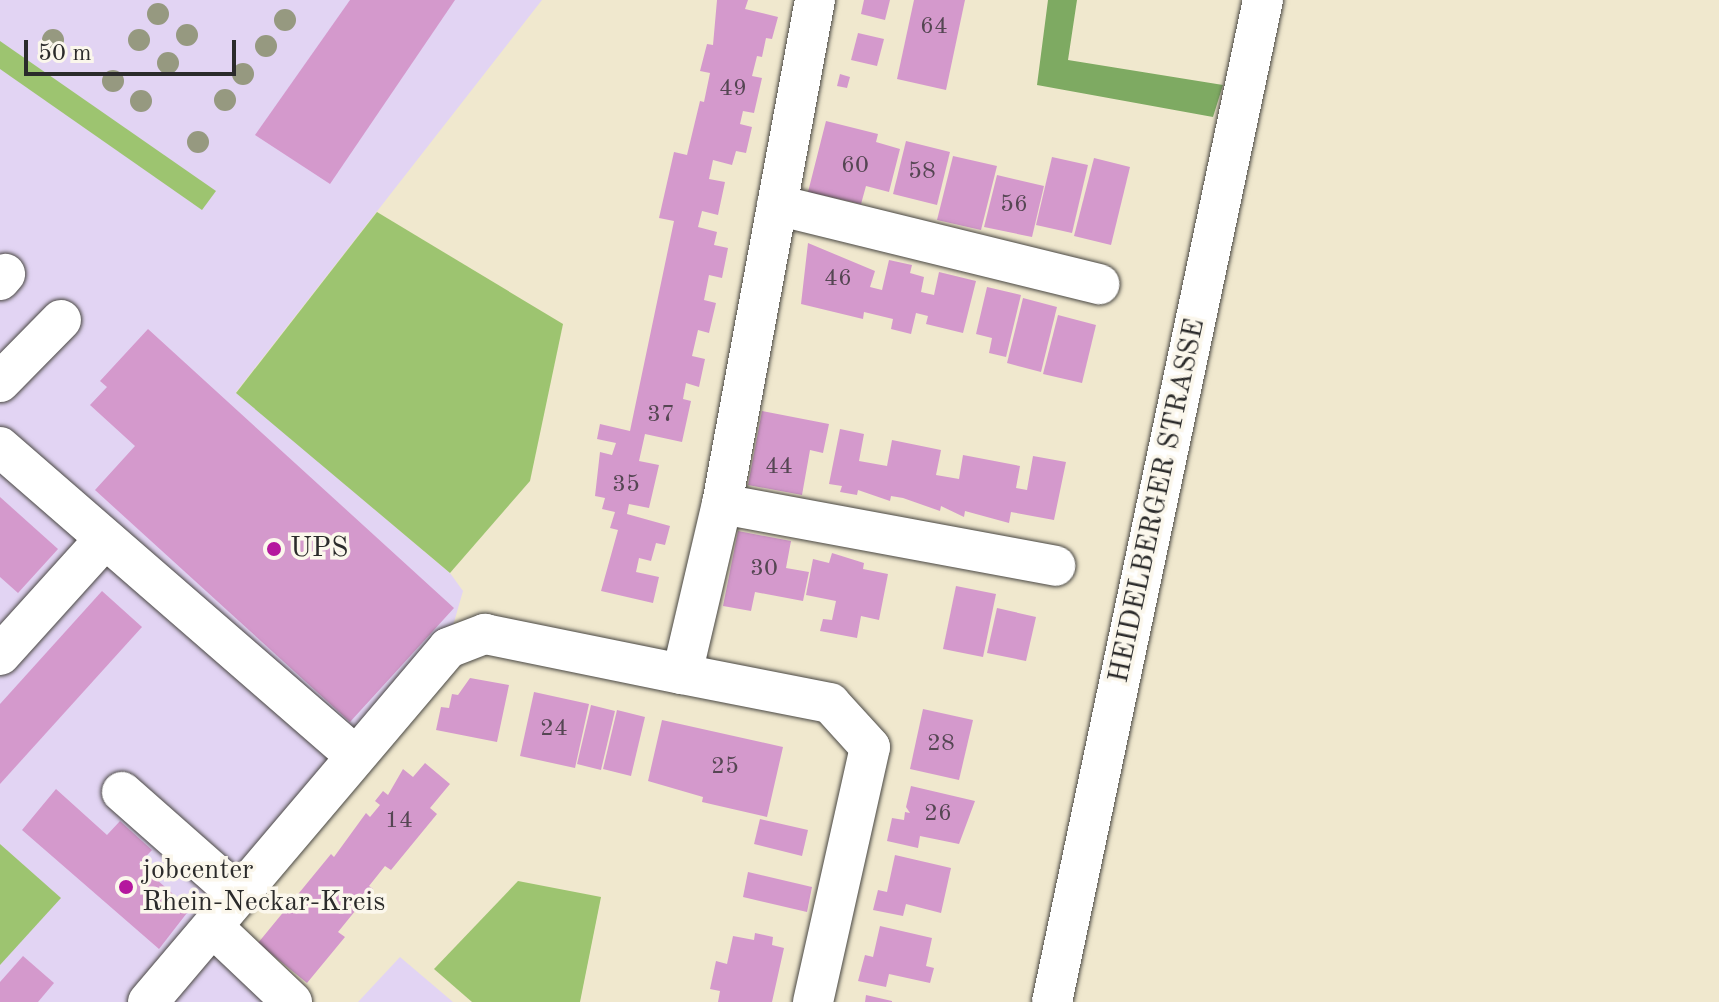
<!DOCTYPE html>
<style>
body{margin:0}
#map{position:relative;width:1719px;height:1002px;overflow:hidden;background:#f0e8ce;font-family:"Old Standard TT",serif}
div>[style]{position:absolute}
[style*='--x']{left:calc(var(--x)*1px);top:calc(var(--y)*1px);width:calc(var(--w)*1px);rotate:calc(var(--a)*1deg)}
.built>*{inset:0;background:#e2d4f3}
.green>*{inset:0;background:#9dc470}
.forest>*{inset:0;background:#7eaa62}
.building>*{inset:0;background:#d499cc}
.roads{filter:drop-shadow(0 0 2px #494743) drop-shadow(0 0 2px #494743)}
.minor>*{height:40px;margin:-20px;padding:0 20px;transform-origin:20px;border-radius:20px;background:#fff}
.trees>*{width:22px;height:22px;margin:-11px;border-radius:50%;background:#969980}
.dots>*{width:22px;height:22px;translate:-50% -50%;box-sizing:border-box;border:4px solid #fbf7ec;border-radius:50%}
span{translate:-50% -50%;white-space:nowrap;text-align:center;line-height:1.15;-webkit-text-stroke:7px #fbf7ec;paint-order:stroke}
.number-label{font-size:24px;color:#554653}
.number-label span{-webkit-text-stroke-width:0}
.street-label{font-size:28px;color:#2b2b2b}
.poi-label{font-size:28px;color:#2b2b2b}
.left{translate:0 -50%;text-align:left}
.scale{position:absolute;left:24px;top:40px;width:212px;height:36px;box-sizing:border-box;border:4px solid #2b2b2b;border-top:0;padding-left:10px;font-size:24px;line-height:28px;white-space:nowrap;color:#2b2b2b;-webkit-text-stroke:6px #fbf7ec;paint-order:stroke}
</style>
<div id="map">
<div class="built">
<div style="clip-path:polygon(0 0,542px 0,236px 392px,450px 573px,463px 591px,452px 629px,195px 919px,281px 1002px,0 1002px)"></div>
<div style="clip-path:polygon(400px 957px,453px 1002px,358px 1002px)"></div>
</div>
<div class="green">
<div style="clip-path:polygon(0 41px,216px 191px,202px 210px,0 69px)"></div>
<div style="clip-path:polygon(377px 212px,563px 324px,530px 481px,450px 573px,236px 393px)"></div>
<div style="clip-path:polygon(0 844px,61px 898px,0 965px)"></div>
<div style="clip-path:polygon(518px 881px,601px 897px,580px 1002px,472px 1002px,434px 969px)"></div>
</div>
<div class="forest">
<div style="clip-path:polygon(1048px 0,1077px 0,1068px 60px,1223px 85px,1213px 117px,1037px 85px)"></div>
</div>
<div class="building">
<div style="clip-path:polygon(350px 0,455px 0,330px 184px,255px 135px)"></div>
<div style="clip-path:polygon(717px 0,748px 0,745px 9px,778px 17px,772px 39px,766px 38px,762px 57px,757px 56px,752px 76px,762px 78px,754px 113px,743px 111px,740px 124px,752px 127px,746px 153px,736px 151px,732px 165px,713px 160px,709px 179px,725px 182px,718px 215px,702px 211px,698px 227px,717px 232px,714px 245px,728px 248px,722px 278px,709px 275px,704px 300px,716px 303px,709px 333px,698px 330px,692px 356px,705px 359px,699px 387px,686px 383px,683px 399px,691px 401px,682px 442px,645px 434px,639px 461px,659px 465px,649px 508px,629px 504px,627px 514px,670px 526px,665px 545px,656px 543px,651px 561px,639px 558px,636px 572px,659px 577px,653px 603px,601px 591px,618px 530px,610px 528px,615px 512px,602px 509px,605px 498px,595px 496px,600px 452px,612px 455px,616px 443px,597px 439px,600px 424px,630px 431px,674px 221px,659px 218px,674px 152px,687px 155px,700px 101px,704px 102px,710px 73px,700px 71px,707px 44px,713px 45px)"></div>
<div style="clip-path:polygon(890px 0,885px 20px,861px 14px,864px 0)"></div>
<div style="clip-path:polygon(914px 0,965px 0,946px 90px,897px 79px)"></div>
<div style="clip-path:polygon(858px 33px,884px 39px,877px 66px,851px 60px)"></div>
<div style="clip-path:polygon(840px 74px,850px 77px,847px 88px,837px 86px)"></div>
<div style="clip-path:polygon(826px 121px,878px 134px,876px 142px,900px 149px,889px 192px,866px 186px,861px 204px,808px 192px)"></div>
<div style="clip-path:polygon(906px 141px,950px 152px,937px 205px,893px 194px)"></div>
<div style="clip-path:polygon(953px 156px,997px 166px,981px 230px,937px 220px)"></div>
<div style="clip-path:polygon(1052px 157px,1088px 165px,1072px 233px,1036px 225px)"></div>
<div style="clip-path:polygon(1094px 158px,1130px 167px,1111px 245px,1074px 236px)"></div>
<div style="clip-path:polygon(997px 175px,1044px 186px,1032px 237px,984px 227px)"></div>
<div style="clip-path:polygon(808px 243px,875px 271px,870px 287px,882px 290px,889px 260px,912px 265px,910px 273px,924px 277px,921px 292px,934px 295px,939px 272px,976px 281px,963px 333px,926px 324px,928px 316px,916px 313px,911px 334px,891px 329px,893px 319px,864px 312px,863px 319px,801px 304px)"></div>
<div style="clip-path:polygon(987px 287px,1021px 295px,1006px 357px,989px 353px,992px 338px,976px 334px)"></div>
<div style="clip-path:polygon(1023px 298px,1057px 307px,1041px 372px,1007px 363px)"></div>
<div style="clip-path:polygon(1058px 315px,1096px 325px,1082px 383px,1043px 374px)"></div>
<div style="clip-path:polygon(148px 329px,454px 608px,350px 722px,95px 490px,135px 446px,90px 405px,107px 387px,100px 381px)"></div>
<div style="clip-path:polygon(762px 411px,829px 424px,823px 453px,810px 450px,802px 495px,748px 485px)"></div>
<div style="clip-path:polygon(840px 429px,864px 434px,859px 461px,887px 466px,892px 440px,941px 450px,936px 475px,959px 479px,963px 455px,1020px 466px,1016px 488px,1027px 490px,1033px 456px,1066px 462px,1054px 520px,1011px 512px,1009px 523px,965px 511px,964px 517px,941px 506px,940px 511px,903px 498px,891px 496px,890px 501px,858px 490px,857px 495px,840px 492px,842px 486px,829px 484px)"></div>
<div style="clip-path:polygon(0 497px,58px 549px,18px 593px,0 577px)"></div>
<div style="clip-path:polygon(738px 531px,791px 541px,786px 568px,809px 572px,803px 601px,755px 592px,751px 611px,723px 606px)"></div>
<div style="clip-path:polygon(832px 553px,864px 563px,863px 569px,888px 574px,879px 620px,861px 616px,857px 638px,820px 631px,823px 619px,832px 620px,836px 601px,806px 595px,813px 559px,829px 563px)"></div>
<div style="clip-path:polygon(956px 586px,996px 594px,983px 657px,943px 649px)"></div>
<div style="clip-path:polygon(102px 591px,142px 627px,0 784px,0 704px)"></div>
<div style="clip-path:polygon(997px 608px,1036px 617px,1026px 661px,987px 653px)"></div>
<div style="clip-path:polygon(470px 678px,509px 685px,497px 742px,436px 730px,441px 707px,449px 708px,452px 694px,458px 695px)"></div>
<div style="clip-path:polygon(534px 692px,589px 704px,575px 768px,520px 756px)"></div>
<div style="clip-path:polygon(591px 705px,615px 711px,601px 770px,577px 764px)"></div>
<div style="clip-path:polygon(923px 709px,973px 720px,959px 780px,910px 769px)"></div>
<div style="clip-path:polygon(617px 710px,645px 717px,631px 776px,603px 769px)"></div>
<div style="clip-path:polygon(662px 720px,783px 747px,767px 817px,702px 802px,703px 797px,648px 781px)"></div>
<div style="clip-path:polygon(425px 763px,450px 784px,430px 808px,437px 814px,391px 870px,385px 866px,369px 886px,373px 889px,338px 932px,345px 937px,307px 983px,258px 943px,331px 854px,334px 857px,366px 813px,370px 817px,380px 805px,375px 801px,383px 791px,388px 795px,403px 769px,413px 777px)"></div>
<div style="clip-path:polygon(911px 786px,975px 801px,959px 844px,920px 836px,918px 848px,887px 841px,892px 818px,904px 820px,905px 812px,910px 813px,906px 807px)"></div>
<div style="clip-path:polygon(56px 789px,107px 835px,120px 821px,152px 850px,139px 864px,190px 909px,159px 949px,22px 830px)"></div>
<div style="clip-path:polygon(760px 819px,808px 830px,802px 856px,754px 844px)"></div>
<div style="clip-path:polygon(895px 855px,951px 868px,941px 913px,906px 904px,903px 916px,873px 910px,878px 890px,887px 892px)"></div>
<div style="clip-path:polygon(748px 872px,812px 887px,807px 912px,743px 897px)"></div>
<div style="clip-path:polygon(880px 926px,932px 938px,926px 966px,934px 968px,930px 983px,889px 974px,886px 987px,858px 981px,865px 955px,873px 957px)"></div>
<div style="clip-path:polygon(755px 933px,773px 937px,772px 945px,784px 948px,772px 1002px,718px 1002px,720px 991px,710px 989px,716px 961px,727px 964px,733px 936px,754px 940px)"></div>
<div style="clip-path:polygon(23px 956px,54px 983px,38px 1002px,0 1002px,0 982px)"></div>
<div style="clip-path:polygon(866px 995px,892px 1001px,892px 1002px,865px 1002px)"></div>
</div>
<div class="roads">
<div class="minor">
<div style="--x:777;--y:205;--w:332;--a:13.8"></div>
<div style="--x:0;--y:280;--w:8;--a:-50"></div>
<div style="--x:0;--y:382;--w:87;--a:-45.5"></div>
<div style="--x:0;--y:447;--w:469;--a:41"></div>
<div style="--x:722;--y:504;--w:339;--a:10.5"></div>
<div style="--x:0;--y:655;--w:154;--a:-47.9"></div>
<div style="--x:122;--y:792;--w:156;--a:41.4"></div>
<div style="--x:213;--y:927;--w:109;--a:43.5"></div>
<div style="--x:148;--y:1002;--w:464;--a:-49.7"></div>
<div style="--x:448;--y:648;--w:40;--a:-21"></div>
<div style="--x:485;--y:634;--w:201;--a:11.5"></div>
<div style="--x:813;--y:1002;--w:261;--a:-77.4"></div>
<div style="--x:870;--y:747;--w:59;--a:-132.3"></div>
<div style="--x:830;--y:703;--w:151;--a:-168.9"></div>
<div style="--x:682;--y:674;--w:175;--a:-76.8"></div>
<div style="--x:722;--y:504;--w:513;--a:-79.55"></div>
<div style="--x:1052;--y:1002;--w:1024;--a:-78.11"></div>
</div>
</div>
<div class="trees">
<div style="left:158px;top:14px"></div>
<div style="left:285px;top:20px"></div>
<div style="left:187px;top:35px"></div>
<div style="left:53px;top:40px"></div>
<div style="left:139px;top:40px"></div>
<div style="left:266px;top:46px"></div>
<div style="left:168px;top:63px"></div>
<div style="left:243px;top:74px"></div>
<div style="left:113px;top:81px"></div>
<div style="left:225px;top:100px"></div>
<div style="left:141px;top:101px"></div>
<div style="left:198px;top:142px"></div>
</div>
<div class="dots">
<div style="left:274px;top:549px;background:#b5179e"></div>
<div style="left:126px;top:887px;background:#b5179e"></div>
</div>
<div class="number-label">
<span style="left:934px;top:28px">64</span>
<span style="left:733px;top:90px">49</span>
<span style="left:855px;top:167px">60</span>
<span style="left:922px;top:173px">58</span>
<span style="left:1014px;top:206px">56</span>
<span style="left:838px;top:280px">46</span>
<span style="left:661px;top:416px">37</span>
<span style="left:779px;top:468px">44</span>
<span style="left:626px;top:486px">35</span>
<span style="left:764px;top:570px">30</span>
<span style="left:554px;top:730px">24</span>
<span style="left:941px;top:745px">28</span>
<span style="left:725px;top:768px">25</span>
<span style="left:938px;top:815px">26</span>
<span style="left:399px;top:822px">14</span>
</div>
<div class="street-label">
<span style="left:1158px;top:501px;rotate:-78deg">HEIDELBERGER STRASSE</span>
</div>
<div class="poi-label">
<span class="left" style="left:290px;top:549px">UPS</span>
<span class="left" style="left:142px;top:887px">jobcenter<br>Rhein-Neckar-Kreis</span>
</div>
<div class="scale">50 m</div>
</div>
